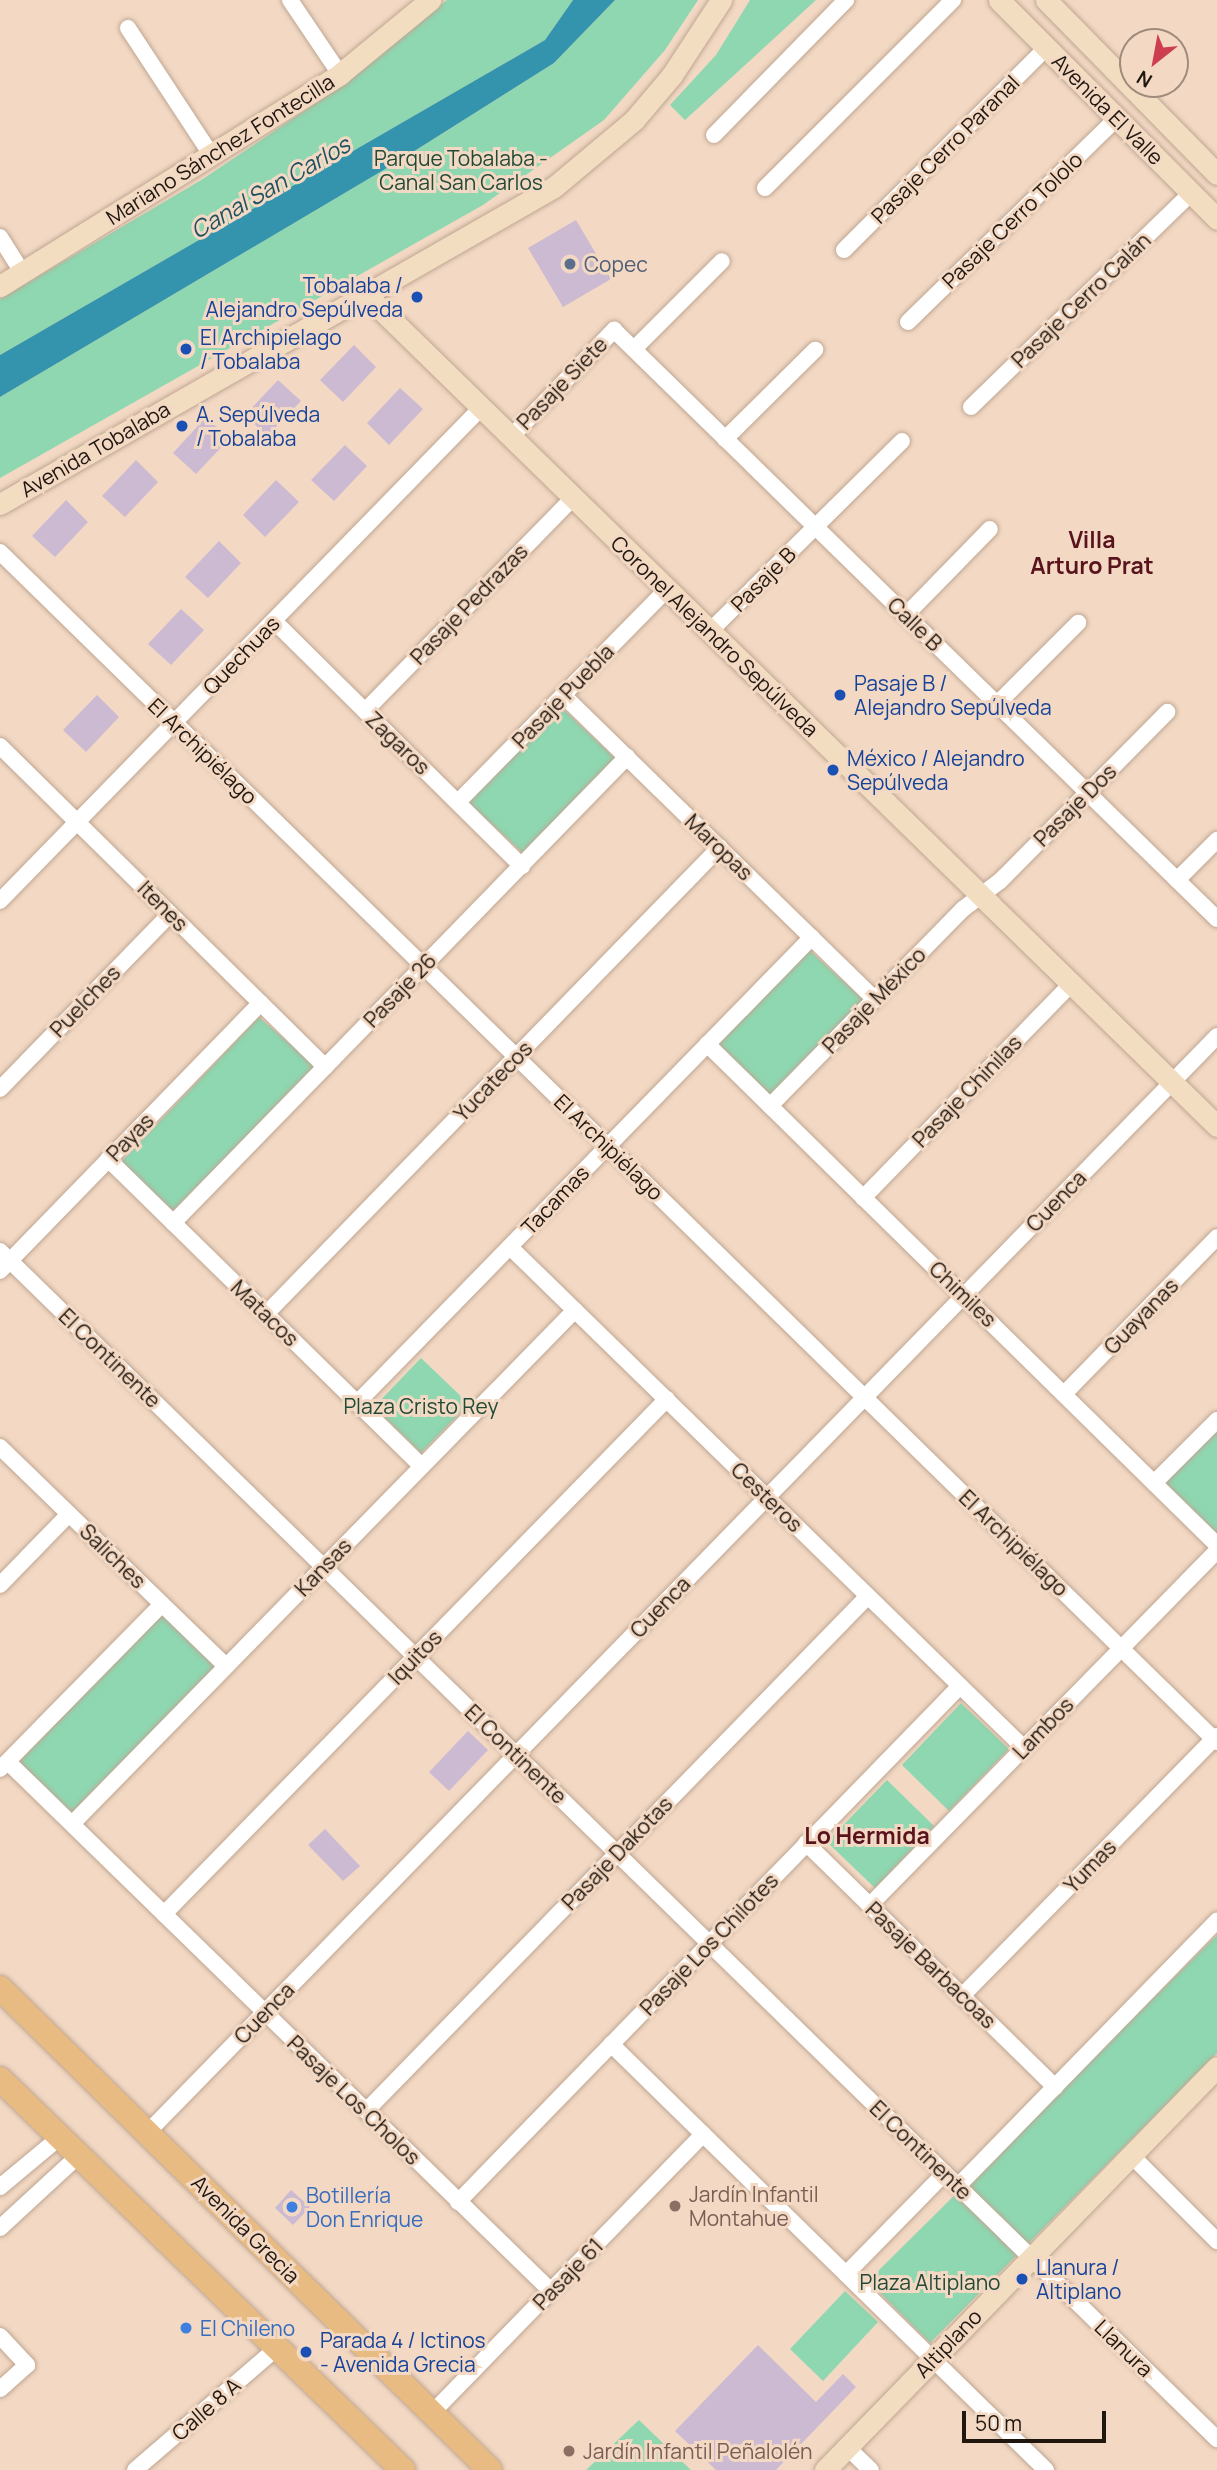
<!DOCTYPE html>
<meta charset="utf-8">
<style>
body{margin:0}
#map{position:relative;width:1217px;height:2470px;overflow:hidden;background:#f3d9c4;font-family:Manrope,sans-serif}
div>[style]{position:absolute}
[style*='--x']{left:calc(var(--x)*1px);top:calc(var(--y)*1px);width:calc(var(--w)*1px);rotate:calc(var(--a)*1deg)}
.green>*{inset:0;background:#8ed7b1}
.water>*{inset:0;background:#3594ad}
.building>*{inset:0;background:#ccb9d2}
.roads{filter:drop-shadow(0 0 2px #bfa692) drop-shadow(0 0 2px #bfa692)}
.street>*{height:16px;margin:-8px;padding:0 8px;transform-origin:8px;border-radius:8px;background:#fff}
.secondary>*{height:21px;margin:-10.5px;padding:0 10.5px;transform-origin:10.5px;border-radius:10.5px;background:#f3ddc1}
.primary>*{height:24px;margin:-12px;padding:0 12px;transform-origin:12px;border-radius:12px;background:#e8bb82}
.dots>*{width:19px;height:19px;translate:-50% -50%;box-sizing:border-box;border:4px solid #f3d9c4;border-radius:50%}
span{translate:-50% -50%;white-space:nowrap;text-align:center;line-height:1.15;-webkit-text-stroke:6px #f3d9c4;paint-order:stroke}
.street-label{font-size:21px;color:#20170f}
.park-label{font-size:21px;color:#204a36}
.service-label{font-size:21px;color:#4e5e75}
.left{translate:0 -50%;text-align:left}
.transit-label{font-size:21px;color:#164399}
.right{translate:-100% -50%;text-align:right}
.education-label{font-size:21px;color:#785e54}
.shop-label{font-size:21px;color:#366cbe}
.water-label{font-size:23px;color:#1e5260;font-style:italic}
.neighbourhood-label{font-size:23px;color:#58131d;font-weight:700}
.north{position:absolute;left:1119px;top:28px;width:70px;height:70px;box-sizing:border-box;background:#f3d9c4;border:2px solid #9f8b7c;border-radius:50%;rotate:211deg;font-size:19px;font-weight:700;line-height:28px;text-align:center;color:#20170f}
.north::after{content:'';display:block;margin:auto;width:24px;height:32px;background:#ce3e51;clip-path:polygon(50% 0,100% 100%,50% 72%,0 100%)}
.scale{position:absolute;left:962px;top:2411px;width:144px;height:32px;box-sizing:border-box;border:4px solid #20170f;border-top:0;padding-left:9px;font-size:21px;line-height:24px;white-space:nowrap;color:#20170f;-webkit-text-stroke:5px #f3d9c4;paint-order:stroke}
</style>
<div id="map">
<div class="green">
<div style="clip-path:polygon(447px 0,573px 0,545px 40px,0 355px,0 299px,203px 179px,325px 97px)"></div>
<div style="clip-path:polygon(615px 0,698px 0,665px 50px,604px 120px,483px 205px,0 478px,0 397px,397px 162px,554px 63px)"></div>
<div style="clip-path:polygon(750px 0,816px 0,685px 120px,670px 105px,716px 55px)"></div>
<div style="clip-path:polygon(559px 705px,618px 761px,526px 856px,467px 801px)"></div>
<div style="clip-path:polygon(808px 949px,867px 1003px,772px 1099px,714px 1044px)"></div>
<div style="clip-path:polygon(259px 1017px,315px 1066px,173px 1211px,121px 1162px)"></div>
<div style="clip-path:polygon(421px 1358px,469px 1404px,421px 1453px,374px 1407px)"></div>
<div style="clip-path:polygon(1217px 1427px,1217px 1537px,1160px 1482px)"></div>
<div style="clip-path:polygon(161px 1613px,217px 1666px,72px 1817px,17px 1764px)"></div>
<div style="clip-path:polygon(961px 1703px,1009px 1749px,949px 1811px,902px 1765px)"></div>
<div style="clip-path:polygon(887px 1780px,934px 1826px,875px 1888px,827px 1842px)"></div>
<div style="clip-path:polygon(1217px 1935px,1217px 2053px,930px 2343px,868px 2281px)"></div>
<div style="clip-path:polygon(845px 2291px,878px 2322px,823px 2381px,790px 2349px)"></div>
<div style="clip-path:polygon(639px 2420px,691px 2470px,586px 2470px)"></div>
</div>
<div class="water">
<div style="clip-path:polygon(573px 0,615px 0,554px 63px,397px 162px,0 397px,0 355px,545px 40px)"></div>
</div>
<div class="building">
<div style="clip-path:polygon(576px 220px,611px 279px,563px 307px,528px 248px)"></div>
<div style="clip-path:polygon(354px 345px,376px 367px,343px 402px,320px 380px)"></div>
<div style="clip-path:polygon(278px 380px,301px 401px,267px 436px,245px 415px)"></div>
<div style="clip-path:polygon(400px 388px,423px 409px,389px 445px,367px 423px)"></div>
<div style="clip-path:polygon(206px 417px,229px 439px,196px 474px,173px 453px)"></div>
<div style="clip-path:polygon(345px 445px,367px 466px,334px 501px,311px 480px)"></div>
<div style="clip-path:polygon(136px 460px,158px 482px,125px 517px,102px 496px)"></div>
<div style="clip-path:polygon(276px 480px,299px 502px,265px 537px,243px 515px)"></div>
<div style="clip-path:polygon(66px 500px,88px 522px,55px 557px,32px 536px)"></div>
<div style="clip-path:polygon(219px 541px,241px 563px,208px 598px,185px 577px)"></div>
<div style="clip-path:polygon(181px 609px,204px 630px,171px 665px,148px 644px)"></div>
<div style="clip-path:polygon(97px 695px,119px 717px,86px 752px,63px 730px)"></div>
<div style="clip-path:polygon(468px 1731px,488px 1750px,449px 1791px,429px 1772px)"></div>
<div style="clip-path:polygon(325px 1829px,360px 1866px,343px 1881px,308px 1845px)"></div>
<div style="clip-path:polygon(291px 2190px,310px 2207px,293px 2225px,275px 2208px)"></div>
<div style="clip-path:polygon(758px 2345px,816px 2402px,843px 2374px,856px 2387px,776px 2470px,716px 2470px,675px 2431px)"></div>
</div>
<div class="roads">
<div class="street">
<div style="--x:290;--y:0;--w:89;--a:56"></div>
<div style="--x:128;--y:28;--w:153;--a:56.7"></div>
<div style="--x:714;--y:135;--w:189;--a:-45.6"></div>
<div style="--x:765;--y:188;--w:266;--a:-45"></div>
<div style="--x:0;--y:237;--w:41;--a:57.8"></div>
<div style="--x:844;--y:250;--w:287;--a:-45"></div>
<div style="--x:908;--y:322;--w:292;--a:-44.3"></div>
<div style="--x:634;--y:349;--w:124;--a:-45"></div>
<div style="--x:971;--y:407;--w:307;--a:-44.2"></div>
<div style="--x:511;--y:437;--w:149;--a:-46.1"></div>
<div style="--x:614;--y:330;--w:843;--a:44.33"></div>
<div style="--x:725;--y:439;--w:127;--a:-44.7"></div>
<div style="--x:0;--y:552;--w:1702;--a:44.36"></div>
<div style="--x:906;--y:615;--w:120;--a:-45.7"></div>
<div style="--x:274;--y:621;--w:349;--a:44.7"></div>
<div style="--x:710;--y:631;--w:270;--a:-44.7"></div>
<div style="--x:563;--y:695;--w:436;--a:44.3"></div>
<div style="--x:997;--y:704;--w:115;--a:-45"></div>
<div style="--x:365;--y:711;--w:298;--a:-45.7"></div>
<div style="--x:0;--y:746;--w:457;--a:44.6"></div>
<div style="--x:458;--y:802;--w:298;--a:-45.5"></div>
<div style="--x:1177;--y:880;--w:57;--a:-45"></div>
<div style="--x:0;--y:901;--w:689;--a:-45.71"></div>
<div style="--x:707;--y:1044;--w:715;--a:44.49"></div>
<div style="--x:0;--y:1089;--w:244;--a:-45.8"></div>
<div style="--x:770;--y:1106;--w:276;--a:-45.6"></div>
<div style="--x:963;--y:909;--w:46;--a:-37.1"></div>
<div style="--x:1000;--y:881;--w:238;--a:-45.3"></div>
<div style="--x:108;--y:1159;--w:438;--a:44.4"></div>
<div style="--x:863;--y:1198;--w:298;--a:-45.8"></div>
<div style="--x:173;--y:1223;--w:651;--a:-45.75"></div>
<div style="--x:510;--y:1247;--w:718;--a:44.27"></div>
<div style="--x:0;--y:1251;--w:1701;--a:44.31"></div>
<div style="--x:0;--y:1271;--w:374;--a:-45.8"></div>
<div style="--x:266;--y:1314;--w:651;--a:-45.81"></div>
<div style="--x:1064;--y:1394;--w:219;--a:-45.7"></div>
<div style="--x:357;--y:1403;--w:651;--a:-45.68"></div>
<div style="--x:0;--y:1447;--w:315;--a:44.1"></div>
<div style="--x:1154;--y:1483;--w:89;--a:-45"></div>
<div style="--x:0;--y:1585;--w:99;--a:-45.8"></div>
<div style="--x:8;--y:1762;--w:758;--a:44.25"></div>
<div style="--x:0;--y:1769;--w:231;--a:-45.5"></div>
<div style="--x:72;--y:1824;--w:719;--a:-45.62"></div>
<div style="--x:806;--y:1843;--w:349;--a:44.4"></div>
<div style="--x:870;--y:1905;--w:496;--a:-45.6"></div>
<div style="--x:164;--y:1914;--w:720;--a:-45.68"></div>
<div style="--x:962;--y:1996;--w:364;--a:-45.6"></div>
<div style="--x:611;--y:2044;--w:609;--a:44.4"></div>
<div style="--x:366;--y:2111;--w:719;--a:-45.73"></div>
<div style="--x:148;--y:2132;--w:1531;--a:-45.71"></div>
<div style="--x:1131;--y:2155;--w:122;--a:45"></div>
<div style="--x:958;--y:2186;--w:371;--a:-45.7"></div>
<div style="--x:0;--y:2187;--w:78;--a:-39.8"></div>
<div style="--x:458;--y:2202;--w:720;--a:-45.79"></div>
<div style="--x:0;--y:2228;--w:108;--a:-42.7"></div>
<div style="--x:846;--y:2274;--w:141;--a:-45.6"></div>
<div style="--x:0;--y:2336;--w:40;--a:47"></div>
<div style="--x:27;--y:2365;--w:36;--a:138"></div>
<div style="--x:432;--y:2413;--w:389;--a:-45.8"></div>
<div style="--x:847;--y:2447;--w:33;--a:44"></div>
<div style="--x:135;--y:2470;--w:189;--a:-40.7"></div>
</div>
<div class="secondary">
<div style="--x:999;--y:0;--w:309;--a:45.1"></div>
<div style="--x:1046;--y:0;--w:244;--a:45.5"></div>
<div style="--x:0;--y:286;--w:401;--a:-31.9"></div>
<div style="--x:340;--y:74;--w:117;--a:-39.4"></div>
<div style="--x:363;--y:292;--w:1194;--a:44.32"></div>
<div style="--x:0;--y:504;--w:638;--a:-29.78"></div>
<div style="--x:554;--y:187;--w:104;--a:-39.9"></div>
<div style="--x:634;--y:120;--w:59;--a:-49.8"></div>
<div style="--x:672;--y:75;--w:90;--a:-56.8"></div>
<div style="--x:825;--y:2470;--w:562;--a:-45.79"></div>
</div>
<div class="primary">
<div style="--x:0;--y:1988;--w:687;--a:44.53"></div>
<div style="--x:0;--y:2079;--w:562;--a:44.13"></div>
</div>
</div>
<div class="dots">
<div style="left:570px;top:264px;background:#5c6f8a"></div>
<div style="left:417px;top:297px;background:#1a4fb4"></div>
<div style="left:186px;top:349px;background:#1a4fb4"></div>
<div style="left:182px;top:426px;background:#1a4fb4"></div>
<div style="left:840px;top:695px;background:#1a4fb4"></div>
<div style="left:833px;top:770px;background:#1a4fb4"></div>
<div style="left:675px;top:2206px;background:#8d6e63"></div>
<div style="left:292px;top:2207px;background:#3f7fe0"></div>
<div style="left:1022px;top:2279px;background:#1a4fb4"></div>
<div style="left:186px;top:2328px;background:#3f7fe0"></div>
<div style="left:306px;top:2352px;background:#1a4fb4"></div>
<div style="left:569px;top:2451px;background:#8d6e63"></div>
</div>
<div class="street-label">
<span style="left:1108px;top:109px;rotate:45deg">Avenida El Valle</span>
<span style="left:220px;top:149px;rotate:-32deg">Mariano Sánchez Fontecilla</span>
<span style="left:945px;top:149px;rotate:-45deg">Pasaje Cerro Paranal</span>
<span style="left:1012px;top:220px;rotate:-44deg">Pasaje Cerro Tololo</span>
<span style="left:1081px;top:300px;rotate:-44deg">Pasaje Cerro Calán</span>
<span style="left:562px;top:383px;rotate:-46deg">Pasaje Siete</span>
<span style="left:95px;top:449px;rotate:-30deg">Avenida Tobalaba</span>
<span style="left:763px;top:579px;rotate:-45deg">Pasaje B</span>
<span style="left:469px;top:604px;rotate:-46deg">Pasaje Pedrazas</span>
<span style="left:915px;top:624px;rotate:44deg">Calle B</span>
<span style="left:715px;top:636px;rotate:44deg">Coronel Alejandro Sepúlveda</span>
<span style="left:241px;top:655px;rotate:-46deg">Quechuas</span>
<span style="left:563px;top:696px;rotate:-46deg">Pasaje Puebla</span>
<span style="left:398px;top:743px;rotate:44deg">Zagaros</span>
<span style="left:203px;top:751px;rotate:44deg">El Archipiélago</span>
<span style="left:1075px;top:805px;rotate:-45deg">Pasaje Dos</span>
<span style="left:719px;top:847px;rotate:44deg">Maropas</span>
<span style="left:163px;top:906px;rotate:45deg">Itenes</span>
<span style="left:400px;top:990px;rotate:-46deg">Pasaje 26</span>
<span style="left:874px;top:1000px;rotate:-46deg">Pasaje México</span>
<span style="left:85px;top:1001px;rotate:-46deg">Puelches</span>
<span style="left:493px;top:1081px;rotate:-46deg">Yucatecos</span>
<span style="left:967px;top:1091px;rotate:-46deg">Pasaje Chinilas</span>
<span style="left:130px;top:1137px;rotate:-46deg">Payas</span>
<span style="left:609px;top:1147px;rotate:44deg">El Archipiélago</span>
<span style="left:555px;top:1200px;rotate:-46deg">Tacamas</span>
<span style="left:1056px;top:1201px;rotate:-46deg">Cuenca</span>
<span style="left:963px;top:1294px;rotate:44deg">Chimiles</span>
<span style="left:265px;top:1313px;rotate:44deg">Matacos</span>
<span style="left:1141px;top:1316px;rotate:-46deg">Guayanas</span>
<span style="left:110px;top:1358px;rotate:44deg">El Continente</span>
<span style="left:767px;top:1497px;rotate:44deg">Cesteros</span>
<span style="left:1014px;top:1543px;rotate:44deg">El Archipiélago</span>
<span style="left:113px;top:1556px;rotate:44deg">Saliches</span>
<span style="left:323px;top:1567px;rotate:-46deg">Kansas</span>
<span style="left:660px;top:1607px;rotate:-46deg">Cuenca</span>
<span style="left:415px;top:1657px;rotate:-46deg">Iquitos</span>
<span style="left:1043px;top:1728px;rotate:-46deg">Lambos</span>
<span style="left:516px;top:1754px;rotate:44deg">El Continente</span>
<span style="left:617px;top:1853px;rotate:-46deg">Pasaje Dakotas</span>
<span style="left:1090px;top:1866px;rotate:-46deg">Yumas</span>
<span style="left:709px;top:1944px;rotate:-46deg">Pasaje Los Chilotes</span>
<span style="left:931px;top:1965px;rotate:44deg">Pasaje Barbacoas</span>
<span style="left:264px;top:2013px;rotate:-46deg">Cuenca</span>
<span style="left:354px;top:2100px;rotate:44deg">Pasaje Los Cholos</span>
<span style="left:921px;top:2150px;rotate:44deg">El Continente</span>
<span style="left:246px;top:2229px;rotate:45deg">Avenida Grecia</span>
<span style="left:568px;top:2274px;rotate:-46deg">Pasaje 61</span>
<span style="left:948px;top:2343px;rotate:-46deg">Altiplano</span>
<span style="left:1124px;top:2348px;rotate:44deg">Llanura</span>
<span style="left:206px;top:2409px;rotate:-41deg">Calle 8 A</span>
</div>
<div class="park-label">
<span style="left:461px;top:170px">Parque Tobalaba -<br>Canal San Carlos</span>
<span style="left:421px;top:1406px">Plaza Cristo Rey</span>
<span style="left:930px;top:2282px">Plaza Altiplano</span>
</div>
<div class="service-label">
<span class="left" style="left:584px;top:264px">Copec</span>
</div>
<div class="transit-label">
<span class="right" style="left:403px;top:297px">Tobalaba /<br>Alejandro Sepúlveda</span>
<span class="left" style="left:200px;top:349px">El Archipielago<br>/ Tobalaba</span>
<span class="left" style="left:196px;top:426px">A. Sepúlveda<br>/ Tobalaba</span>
<span class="left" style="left:854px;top:695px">Pasaje B /<br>Alejandro Sepúlveda</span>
<span class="left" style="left:847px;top:770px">México / Alejandro<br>Sepúlveda</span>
<span class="left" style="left:1036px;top:2279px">Llanura /<br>Altiplano</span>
<span class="left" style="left:320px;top:2352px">Parada 4 / Ictinos<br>- Avenida Grecia</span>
</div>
<div class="education-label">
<span class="left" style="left:689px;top:2206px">Jardín Infantil<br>Montahue</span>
<span class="left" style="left:583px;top:2451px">Jardín Infantil Peñalolén</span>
</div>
<div class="shop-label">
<span class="left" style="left:306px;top:2207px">Botillería<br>Don Enrique</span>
<span class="left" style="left:200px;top:2328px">El Chileno</span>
</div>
<div class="water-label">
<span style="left:270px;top:187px;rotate:-30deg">Canal San Carlos</span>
</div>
<div class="neighbourhood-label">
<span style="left:1092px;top:552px">Villa<br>Arturo Prat</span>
<span style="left:867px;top:1835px">Lo Hermida</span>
</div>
<div class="north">N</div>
<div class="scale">50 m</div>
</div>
